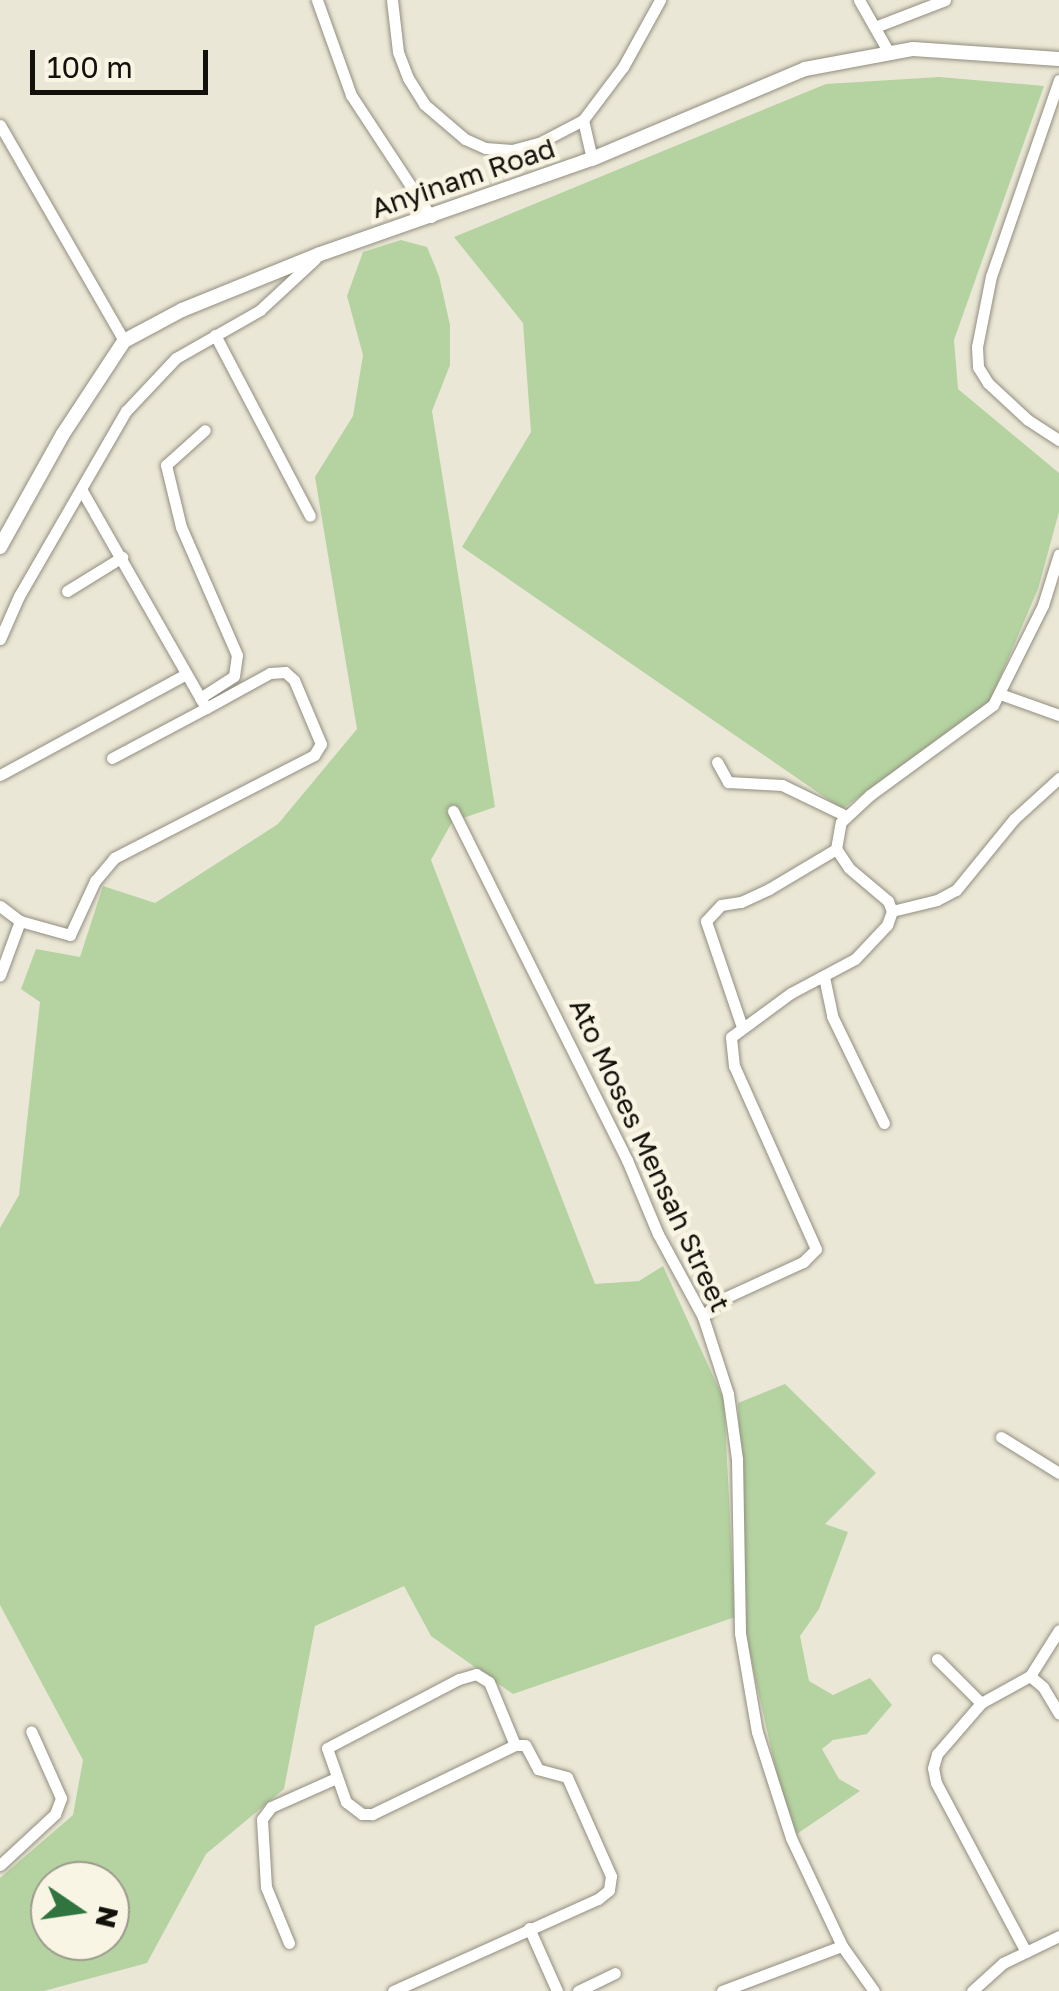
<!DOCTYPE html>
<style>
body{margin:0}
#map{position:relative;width:1059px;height:1991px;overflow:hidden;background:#ebe7d6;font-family:"Golos Text",sans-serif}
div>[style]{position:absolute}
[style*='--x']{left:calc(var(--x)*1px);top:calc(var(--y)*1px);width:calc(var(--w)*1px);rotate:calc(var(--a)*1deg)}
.green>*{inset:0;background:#b4d3a1}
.roads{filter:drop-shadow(0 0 2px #928e7f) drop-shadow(0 0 2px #928e7f)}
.minor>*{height:11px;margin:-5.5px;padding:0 5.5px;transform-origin:5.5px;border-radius:5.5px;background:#fff}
.tertiary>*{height:14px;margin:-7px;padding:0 7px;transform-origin:7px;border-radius:7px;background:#fff}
span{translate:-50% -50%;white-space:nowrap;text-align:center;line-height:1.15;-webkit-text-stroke:9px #f9f5e4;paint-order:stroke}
.street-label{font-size:28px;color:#12110b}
.north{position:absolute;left:30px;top:1861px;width:100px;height:100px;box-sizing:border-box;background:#f9f5e4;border:2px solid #9d9a8d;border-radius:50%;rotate:103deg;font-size:28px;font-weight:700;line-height:40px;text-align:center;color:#12110b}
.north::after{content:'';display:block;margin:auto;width:35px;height:45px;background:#307540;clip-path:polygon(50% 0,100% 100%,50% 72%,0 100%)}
.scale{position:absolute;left:30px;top:50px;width:178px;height:45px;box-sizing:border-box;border:5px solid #12110b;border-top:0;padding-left:12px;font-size:30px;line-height:35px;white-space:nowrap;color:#12110b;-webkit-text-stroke:8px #f9f5e4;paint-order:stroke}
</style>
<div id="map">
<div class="green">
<div style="clip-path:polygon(939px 77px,1044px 86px,954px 340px,958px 389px,1059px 473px,1059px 512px,1038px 589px,990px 701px,842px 809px,462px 547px,531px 432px,523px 323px,454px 237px,826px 84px)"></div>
<div style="clip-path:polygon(evenodd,401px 240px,427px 247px,439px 276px,450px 325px,450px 365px,432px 411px,495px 807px,452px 822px,431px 860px,595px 1284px,639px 1281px,663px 1266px,724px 1400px,735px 1617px,513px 1694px,431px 1636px,404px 1586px,315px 1626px,284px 1789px,206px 1854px,147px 1963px,44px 1991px,0 1991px,0 1878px,73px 1815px,83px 1760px,0 1605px,0 1228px,19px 1195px,40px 1002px,21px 989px,36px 949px,80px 957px,103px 886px,155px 903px,278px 824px,357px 729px,315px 477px,353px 416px,363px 355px,347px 296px,363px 252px,401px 240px,50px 1881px,110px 1881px,110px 1941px,50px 1941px,50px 1881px)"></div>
<div style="clip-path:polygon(785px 1384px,876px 1473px,825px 1524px,848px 1532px,819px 1609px,800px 1636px,809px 1681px,833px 1695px,870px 1678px,892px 1705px,867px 1734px,833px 1740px,822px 1749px,839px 1779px,860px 1791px,791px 1838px,746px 1636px,738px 1403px)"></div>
</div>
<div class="roads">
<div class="minor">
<div style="--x:317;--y:0;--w:101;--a:70.3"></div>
<div style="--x:351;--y:95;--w:146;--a:56.7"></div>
<div style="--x:392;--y:0;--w:52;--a:83.4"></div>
<div style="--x:398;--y:52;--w:28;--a:69"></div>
<div style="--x:408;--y:78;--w:31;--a:58"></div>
<div style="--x:424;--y:104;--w:54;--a:40.5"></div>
<div style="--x:465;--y:139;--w:22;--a:24"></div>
<div style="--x:485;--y:148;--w:27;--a:4"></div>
<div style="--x:512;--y:150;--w:28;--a:-15"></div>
<div style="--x:539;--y:143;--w:50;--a:-27.6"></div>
<div style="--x:859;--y:0;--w:59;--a:60.4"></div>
<div style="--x:875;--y:27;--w:75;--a:-21.1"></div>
<div style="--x:1059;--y:80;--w:207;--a:109.1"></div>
<div style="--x:991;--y:276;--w:72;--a:101.2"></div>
<div style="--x:977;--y:347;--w:20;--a:87"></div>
<div style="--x:978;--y:367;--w:19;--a:58"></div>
<div style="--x:988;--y:383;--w:54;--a:42.8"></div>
<div style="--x:1028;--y:420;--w:37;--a:33"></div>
<div style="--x:0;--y:125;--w:249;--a:60.1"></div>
<div style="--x:592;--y:159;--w:40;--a:-103"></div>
<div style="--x:583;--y:120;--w:66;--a:-53"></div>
<div style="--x:623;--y:67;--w:77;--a:-61.1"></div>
<div style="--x:215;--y:335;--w:204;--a:62.3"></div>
<div style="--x:67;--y:591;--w:65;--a:-31.7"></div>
<div style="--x:0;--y:639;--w:47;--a:-66.2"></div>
<div style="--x:19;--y:596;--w:214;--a:-60"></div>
<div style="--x:126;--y:411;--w:73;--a:-46.7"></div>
<div style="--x:176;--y:358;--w:97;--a:-29.7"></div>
<div style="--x:260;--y:310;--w:75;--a:-42.8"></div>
<div style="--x:1000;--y:694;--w:63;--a:19.6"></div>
<div style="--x:200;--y:698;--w:40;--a:-32.9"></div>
<div style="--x:234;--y:676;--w:21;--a:-82"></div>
<div style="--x:237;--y:655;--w:140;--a:-113.6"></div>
<div style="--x:181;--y:527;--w:64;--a:-103.6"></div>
<div style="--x:166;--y:465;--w:52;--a:-41.9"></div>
<div style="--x:112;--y:758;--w:106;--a:-28"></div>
<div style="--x:717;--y:762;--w:23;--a:61"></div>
<div style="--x:728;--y:782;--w:54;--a:3.2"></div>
<div style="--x:782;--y:785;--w:71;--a:25.8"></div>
<div style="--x:0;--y:775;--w:212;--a:-28.5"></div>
<div style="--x:453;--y:811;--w:390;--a:63.5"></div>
<div style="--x:627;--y:1160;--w:80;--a:67.3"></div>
<div style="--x:658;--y:1234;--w:94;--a:61.5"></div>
<div style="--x:703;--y:1317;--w:81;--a:72"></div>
<div style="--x:728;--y:1394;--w:66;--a:82.1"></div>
<div style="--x:737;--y:1459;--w:174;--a:89"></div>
<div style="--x:740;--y:1633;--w:100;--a:80.3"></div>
<div style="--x:757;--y:1732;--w:111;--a:72.2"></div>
<div style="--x:791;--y:1838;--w:119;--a:64.7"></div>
<div style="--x:842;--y:1946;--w:55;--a:54.6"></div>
<div style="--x:0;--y:906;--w:25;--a:37"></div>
<div style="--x:20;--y:921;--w:58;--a:110.3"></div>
<div style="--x:892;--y:911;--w:46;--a:-13.7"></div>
<div style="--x:937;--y:900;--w:21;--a:-28"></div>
<div style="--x:956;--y:890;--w:92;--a:-50.8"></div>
<div style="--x:1014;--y:819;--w:61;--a:-42.3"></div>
<div style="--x:20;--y:921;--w:52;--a:15.6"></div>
<div style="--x:70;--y:935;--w:60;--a:-65.2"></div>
<div style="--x:95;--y:881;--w:30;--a:-50"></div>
<div style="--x:114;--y:858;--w:225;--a:-27.2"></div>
<div style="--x:314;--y:755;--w:13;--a:-58"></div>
<div style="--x:321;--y:744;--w:69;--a:-112.9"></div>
<div style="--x:294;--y:680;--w:12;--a:-138"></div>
<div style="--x:285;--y:672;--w:15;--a:176"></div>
<div style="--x:270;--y:673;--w:73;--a:151.3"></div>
<div style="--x:206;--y:708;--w:249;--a:-119.7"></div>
<div style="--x:824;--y:977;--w:40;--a:78"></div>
<div style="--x:832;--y:1016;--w:119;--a:64.1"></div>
<div style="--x:742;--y:1027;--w:112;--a:-108.8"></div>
<div style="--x:706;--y:921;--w:22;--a:-47"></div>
<div style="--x:721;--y:905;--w:20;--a:-9"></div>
<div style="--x:741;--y:902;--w:31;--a:-25"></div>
<div style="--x:769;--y:889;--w:78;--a:-30.8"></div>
<div style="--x:703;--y:1317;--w:22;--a:-47"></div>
<div style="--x:718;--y:1301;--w:94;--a:-24.6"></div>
<div style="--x:803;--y:1262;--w:18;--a:-45"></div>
<div style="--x:816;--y:1249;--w:201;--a:-114.1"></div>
<div style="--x:734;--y:1066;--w:29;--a:-96"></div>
<div style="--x:731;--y:1037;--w:74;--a:-36.3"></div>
<div style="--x:791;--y:993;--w:72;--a:-28"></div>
<div style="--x:855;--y:959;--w:47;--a:-46.7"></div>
<div style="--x:887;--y:925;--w:15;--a:-70"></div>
<div style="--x:892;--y:911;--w:11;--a:-112"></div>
<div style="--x:888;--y:901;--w:51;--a:-139.8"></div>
<div style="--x:849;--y:868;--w:23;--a:-124"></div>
<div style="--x:836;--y:849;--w:27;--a:-80"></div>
<div style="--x:841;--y:822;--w:40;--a:-43"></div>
<div style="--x:870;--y:795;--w:152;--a:-36.2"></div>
<div style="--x:993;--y:705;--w:112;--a:-63.4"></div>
<div style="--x:1043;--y:605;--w:53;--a:-72.6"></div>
<div style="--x:1001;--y:1437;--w:68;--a:31.8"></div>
<div style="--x:937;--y:1659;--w:62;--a:45"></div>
<div style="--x:1030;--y:1676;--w:17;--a:40"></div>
<div style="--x:1043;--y:1687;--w:31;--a:59"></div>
<div style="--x:0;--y:1865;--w:75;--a:-42.8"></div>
<div style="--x:55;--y:1814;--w:17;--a:-69"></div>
<div style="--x:61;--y:1798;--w:73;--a:-114.1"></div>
<div style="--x:529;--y:1928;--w:69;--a:66"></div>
<div style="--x:289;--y:1943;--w:61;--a:-112.3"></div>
<div style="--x:266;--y:1887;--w:68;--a:-93.4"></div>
<div style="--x:262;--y:1819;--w:15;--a:-53"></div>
<div style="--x:271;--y:1807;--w:71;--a:-24"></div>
<div style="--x:1026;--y:1952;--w:191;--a:-118"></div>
<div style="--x:936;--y:1783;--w:15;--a:-101"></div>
<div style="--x:933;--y:1768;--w:15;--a:-74"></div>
<div style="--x:937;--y:1754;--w:67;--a:-49.2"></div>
<div style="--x:981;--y:1703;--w:56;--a:-28.9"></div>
<div style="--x:1030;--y:1676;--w:54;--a:-57.8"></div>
<div style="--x:393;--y:1991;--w:225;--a:-24.2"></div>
<div style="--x:598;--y:1899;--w:14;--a:-39"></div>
<div style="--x:609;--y:1890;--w:14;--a:-82"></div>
<div style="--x:611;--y:1876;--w:108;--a:-114"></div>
<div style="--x:567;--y:1777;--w:30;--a:-165"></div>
<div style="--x:538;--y:1769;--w:27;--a:-118"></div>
<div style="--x:525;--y:1745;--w:10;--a:180"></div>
<div style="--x:515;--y:1745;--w:159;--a:154.2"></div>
<div style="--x:372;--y:1814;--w:10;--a:180"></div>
<div style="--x:362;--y:1814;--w:20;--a:-143"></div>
<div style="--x:346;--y:1802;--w:57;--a:-109.4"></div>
<div style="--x:327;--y:1748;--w:149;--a:-27.6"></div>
<div style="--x:459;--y:1679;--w:18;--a:-16"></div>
<div style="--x:476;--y:1674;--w:15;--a:32"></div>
<div style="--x:489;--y:1682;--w:68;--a:67.6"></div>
<div style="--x:578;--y:1991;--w:41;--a:-25.9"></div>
<div style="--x:722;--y:1991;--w:128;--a:-20.6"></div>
<div style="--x:972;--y:1991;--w:42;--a:-42.1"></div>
<div style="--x:1003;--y:1963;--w:62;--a:-25.7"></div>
</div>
<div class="tertiary">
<div style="--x:0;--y:547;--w:129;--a:-60.9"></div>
<div style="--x:63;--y:434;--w:111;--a:-56.7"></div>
<div style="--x:124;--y:341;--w:66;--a:-28.1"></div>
<div style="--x:182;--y:310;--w:149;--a:-22.1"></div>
<div style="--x:320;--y:254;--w:288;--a:-19.3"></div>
<div style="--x:592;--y:159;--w:231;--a:-22.9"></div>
<div style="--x:805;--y:69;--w:110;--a:-10.5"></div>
<div style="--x:913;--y:49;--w:146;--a:3.9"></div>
</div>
</div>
<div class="street-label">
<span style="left:463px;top:178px;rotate:-19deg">Anyinam Road</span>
<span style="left:650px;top:1155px;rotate:65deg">Ato Moses Mensah Street</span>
</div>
<div class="north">N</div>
<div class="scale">100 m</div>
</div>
